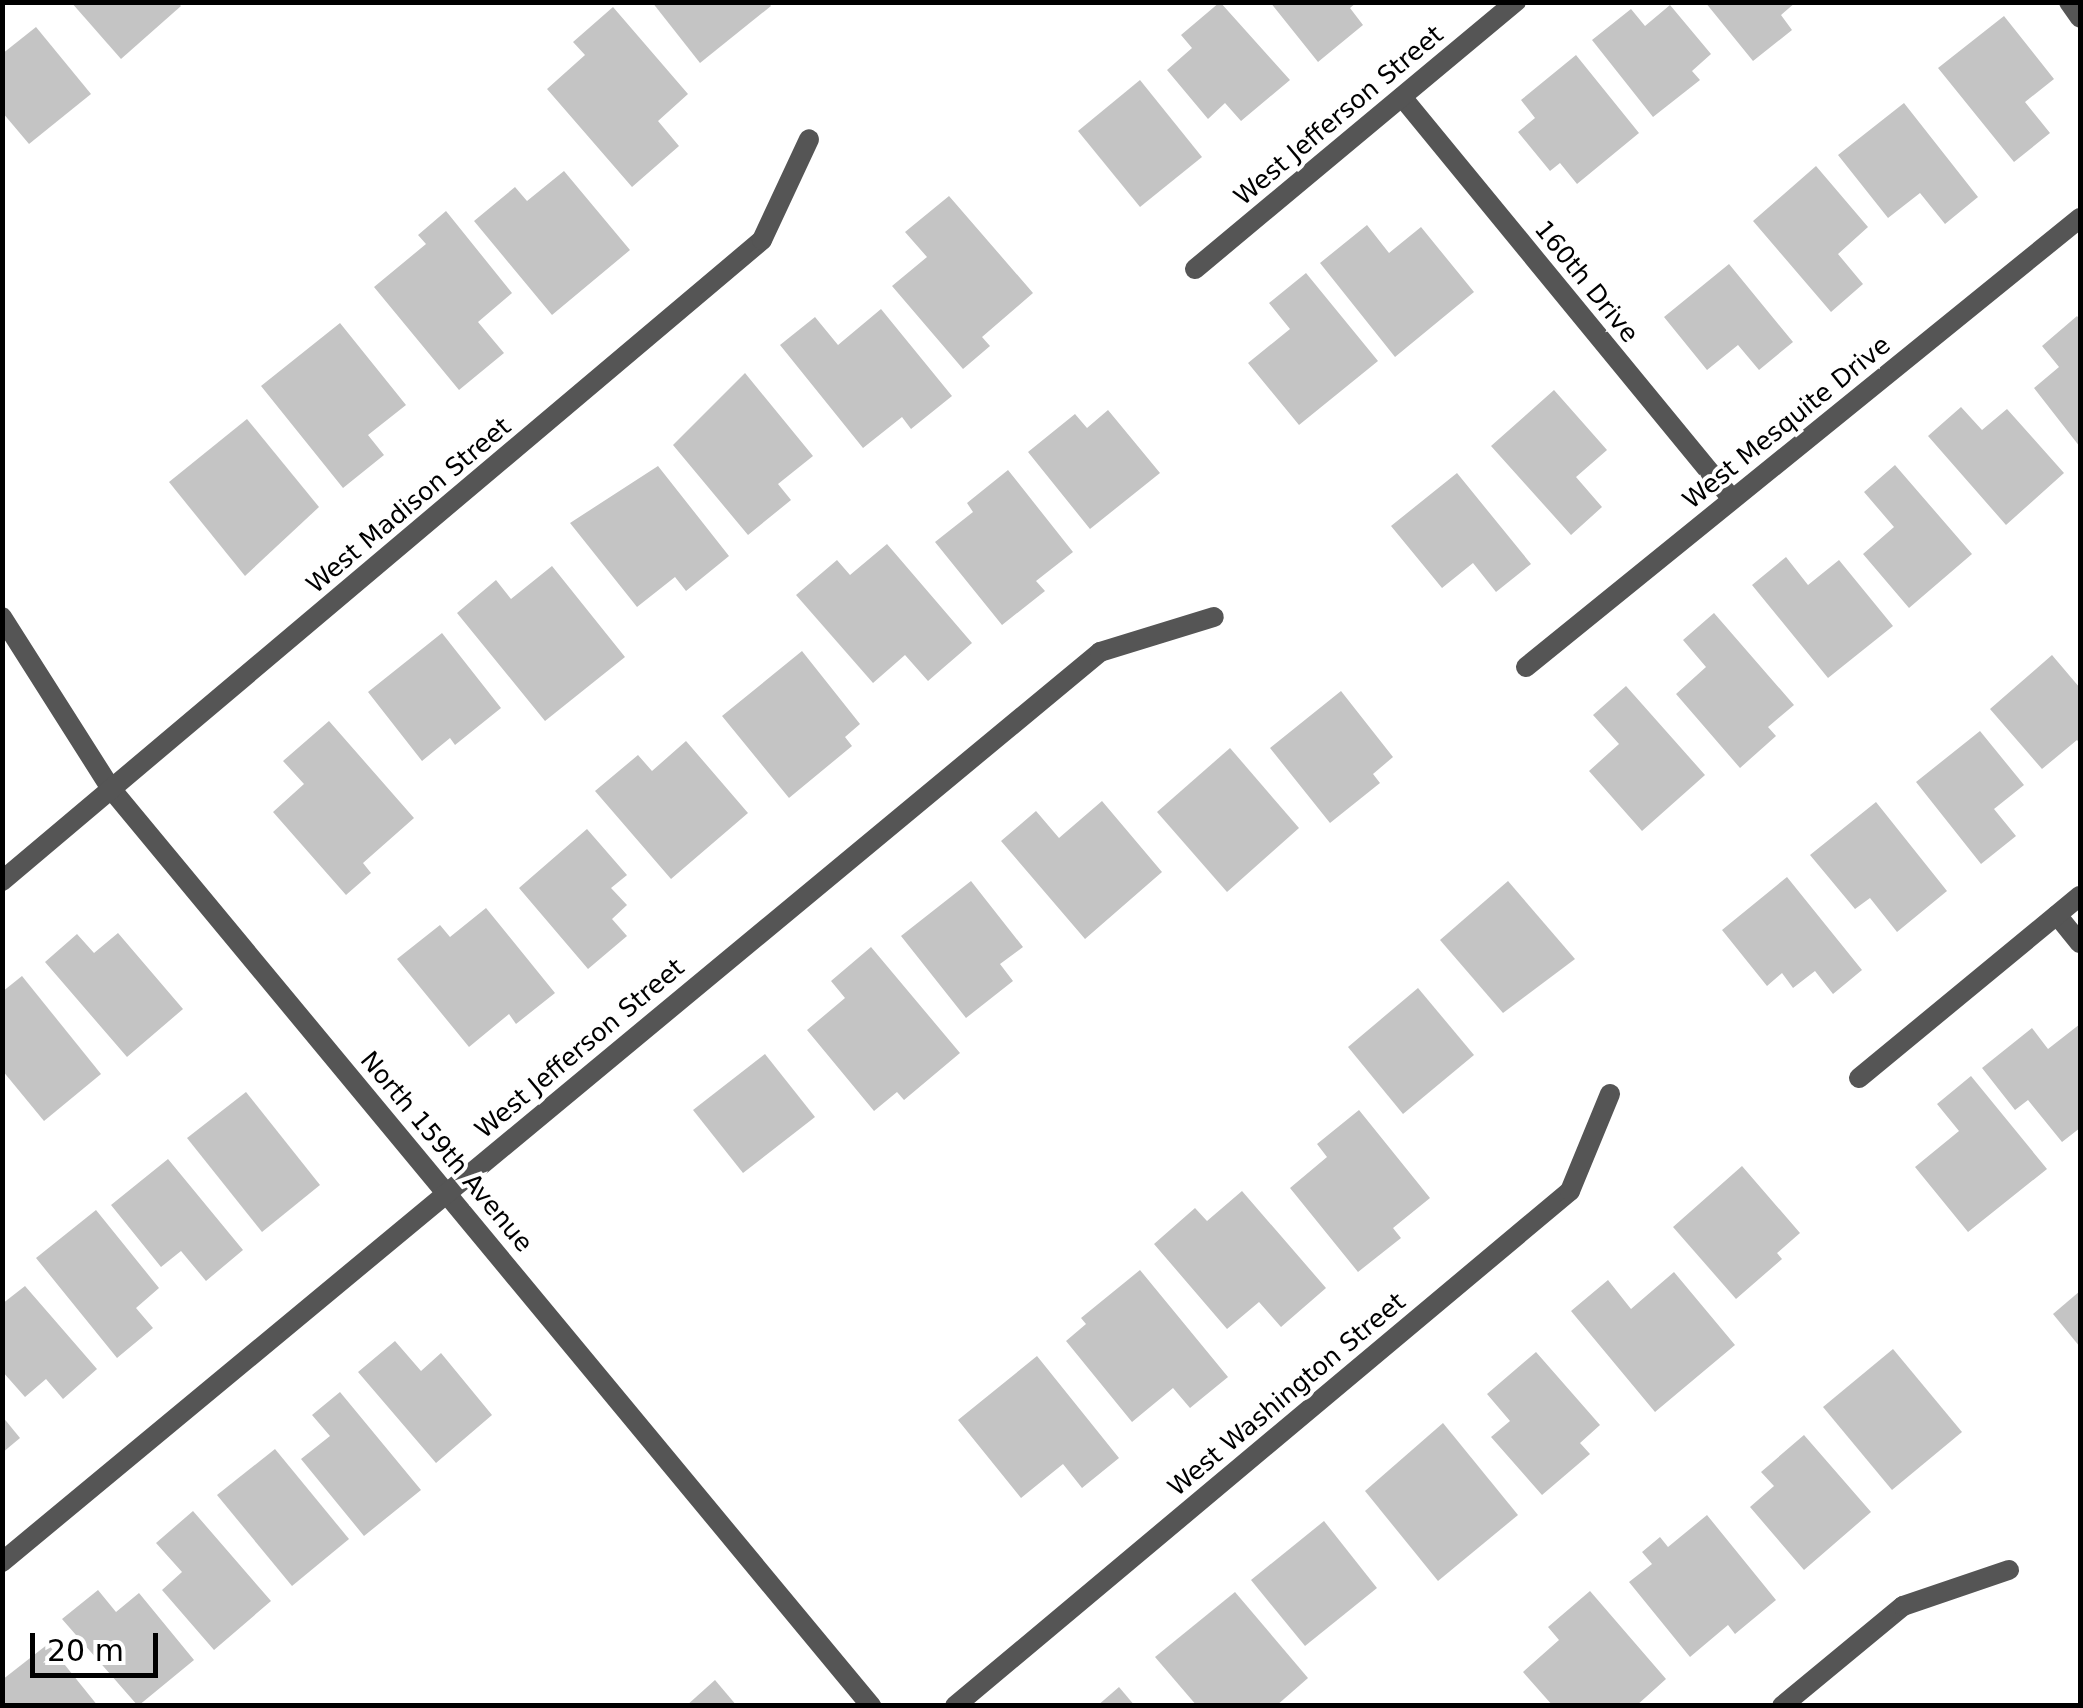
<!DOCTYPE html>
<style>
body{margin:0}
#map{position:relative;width:2083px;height:1708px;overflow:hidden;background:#fff;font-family:"DejaVu Sans",sans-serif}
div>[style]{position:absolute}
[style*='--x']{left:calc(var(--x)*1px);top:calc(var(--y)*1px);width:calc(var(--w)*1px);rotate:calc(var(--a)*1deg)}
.building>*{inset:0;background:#c4c4c4}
.street>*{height:20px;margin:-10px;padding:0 10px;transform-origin:10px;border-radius:10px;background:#555}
span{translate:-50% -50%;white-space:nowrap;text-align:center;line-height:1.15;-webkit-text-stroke:8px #fff;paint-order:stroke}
.street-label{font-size:25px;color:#000}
.frame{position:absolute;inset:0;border:5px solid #000;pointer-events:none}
.scale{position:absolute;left:30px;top:1633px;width:128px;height:45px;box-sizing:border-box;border:5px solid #000;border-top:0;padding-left:12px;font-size:30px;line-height:35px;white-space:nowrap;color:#000;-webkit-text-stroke:8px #fff;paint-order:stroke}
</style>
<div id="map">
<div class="building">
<div style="clip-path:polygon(71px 2px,177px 2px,181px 6px,121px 59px)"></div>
<div style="clip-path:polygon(652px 2px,768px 2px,771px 6px,700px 63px)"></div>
<div style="clip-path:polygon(1220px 2px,1290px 80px,1241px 121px,1225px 103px,1208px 119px,1167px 70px,1192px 48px,1181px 35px)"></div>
<div style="clip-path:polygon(1270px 2px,1357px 2px,1350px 8px,1363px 25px,1318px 62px)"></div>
<div style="clip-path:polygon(1705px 2px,1796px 2px,1781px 15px,1792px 30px,1753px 61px)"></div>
<div style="clip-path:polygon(1670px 5px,1711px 54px,1692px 71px,1700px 80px,1653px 117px,1592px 40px,1631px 9px,1645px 26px)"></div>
<div style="clip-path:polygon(613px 7px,688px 94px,658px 121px,679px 146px,632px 187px,547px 89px,585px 55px,573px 42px)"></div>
<div style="clip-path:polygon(2004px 16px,2054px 79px,2025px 102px,2050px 133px,2014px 162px,1938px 68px)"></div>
<div style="clip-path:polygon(36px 27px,91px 94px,29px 144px,2px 112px,2px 54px)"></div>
<div style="clip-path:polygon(1576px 55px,1639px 133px,1577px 184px,1560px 163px,1550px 171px,1518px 132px,1535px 118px,1521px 100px)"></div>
<div style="clip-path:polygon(1140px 80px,1202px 157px,1140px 207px,1078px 131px)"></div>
<div style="clip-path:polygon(1904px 103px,1978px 197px,1945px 224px,1920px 193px,1888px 218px,1838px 155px)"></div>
<div style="clip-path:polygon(1816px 166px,1868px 227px,1838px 254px,1863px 284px,1831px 312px,1753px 221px)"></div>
<div style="clip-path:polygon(564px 171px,630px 250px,552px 315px,474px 221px,515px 187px,527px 201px)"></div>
<div style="clip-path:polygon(949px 196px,1033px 293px,982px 337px,990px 346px,963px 369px,892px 286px,927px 257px,905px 232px)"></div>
<div style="clip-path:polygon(446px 211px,512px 293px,478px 322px,504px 353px,459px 390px,374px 287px,426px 244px,418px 235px)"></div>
<div style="clip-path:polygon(1367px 225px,1389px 253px,1421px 227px,1474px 292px,1395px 357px,1320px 263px)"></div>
<div style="clip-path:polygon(1729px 264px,1793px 342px,1759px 370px,1738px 345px,1707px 370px,1664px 317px)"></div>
<div style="clip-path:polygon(1306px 273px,1378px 361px,1299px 425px,1248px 363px,1290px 329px,1269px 303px)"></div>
<div style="clip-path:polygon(881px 309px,952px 396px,911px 429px,902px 417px,863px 448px,780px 345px,815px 317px,838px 345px)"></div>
<div style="clip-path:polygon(2077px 316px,2080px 320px,2080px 447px,2034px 388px,2059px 367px,2042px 346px)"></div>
<div style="clip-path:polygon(340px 323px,406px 405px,368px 435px,384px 455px,343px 488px,261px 386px)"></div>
<div style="clip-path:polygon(745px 373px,813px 456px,778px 484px,791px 500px,748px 535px,673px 445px)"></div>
<div style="clip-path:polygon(1554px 390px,1607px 450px,1576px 477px,1602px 507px,1571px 535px,1491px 446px)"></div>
<div style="clip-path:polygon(1961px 407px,1982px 430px,2007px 409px,2064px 473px,2006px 525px,1928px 436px)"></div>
<div style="clip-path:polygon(1108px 410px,1160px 473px,1090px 529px,1028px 452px,1075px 414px,1087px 428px)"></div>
<div style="clip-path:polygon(247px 419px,319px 507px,245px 576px,169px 482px)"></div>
<div style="clip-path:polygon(1895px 465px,1972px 554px,1909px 608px,1863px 554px,1894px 527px,1864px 492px)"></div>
<div style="clip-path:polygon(658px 466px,729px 556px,686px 591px,675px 577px,637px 607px,570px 523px)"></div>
<div style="clip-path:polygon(1008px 470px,1073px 552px,1036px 581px,1045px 591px,1002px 625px,935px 542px,973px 512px,967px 503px)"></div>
<div style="clip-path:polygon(1457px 473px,1531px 564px,1496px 592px,1473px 563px,1442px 588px,1391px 526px)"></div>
<div style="clip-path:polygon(887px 544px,972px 643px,928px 681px,905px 655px,873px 683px,796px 595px,837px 560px,850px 575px)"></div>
<div style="clip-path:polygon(1786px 557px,1808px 585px,1839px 560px,1893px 626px,1828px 678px,1752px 585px)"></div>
<div style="clip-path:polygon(552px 566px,625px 657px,545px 721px,457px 613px,496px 580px,511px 599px)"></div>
<div style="clip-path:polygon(1714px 613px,1794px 705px,1768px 727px,1776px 736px,1740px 768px,1676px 694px,1706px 667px,1683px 640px)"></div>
<div style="clip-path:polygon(442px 633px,501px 708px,455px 745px,450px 738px,422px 761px,368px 692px)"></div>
<div style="clip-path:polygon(802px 651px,860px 724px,845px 737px,852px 746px,789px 798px,722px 716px)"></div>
<div style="clip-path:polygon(2052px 655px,2080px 688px,2080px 744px,2077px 740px,2042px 769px,1990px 709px)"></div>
<div style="clip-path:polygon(1626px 686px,1705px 775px,1642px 831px,1589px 771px,1619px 744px,1593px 715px)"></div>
<div style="clip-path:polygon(1341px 691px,1393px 757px,1373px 774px,1380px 783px,1330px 823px,1270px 748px)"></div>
<div style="clip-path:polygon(329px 721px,414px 818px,363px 863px,371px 873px,346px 895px,273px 812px,304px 784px,283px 761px)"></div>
<div style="clip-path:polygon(1980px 731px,2024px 785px,1994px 809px,2016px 836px,1981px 864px,1916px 782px)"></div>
<div style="clip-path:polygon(686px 741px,748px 813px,671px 879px,595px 791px,638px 755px,652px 771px)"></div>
<div style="clip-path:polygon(1230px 748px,1299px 828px,1227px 892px,1157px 812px)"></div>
<div style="clip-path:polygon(1102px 801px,1162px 872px,1085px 939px,1001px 841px,1036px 811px,1059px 838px)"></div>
<div style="clip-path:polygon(1876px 802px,1947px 891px,1897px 932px,1870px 898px,1855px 909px,1810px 855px)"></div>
<div style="clip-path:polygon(587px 829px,627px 875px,611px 888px,627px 905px,612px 919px,627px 936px,588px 969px,519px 888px)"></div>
<div style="clip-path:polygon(1787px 877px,1862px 970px,1833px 994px,1815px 971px,1793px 988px,1782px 973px,1767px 986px,1722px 930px)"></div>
<div style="clip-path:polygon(971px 881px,1023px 947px,1000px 964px,1013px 981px,966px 1018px,901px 936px)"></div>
<div style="clip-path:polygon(1508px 881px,1575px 959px,1503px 1013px,1440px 940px)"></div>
<div style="clip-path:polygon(486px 908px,555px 993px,516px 1024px,509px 1014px,469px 1047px,397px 959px,440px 925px,450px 937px)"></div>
<div style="clip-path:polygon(118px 933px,183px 1009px,127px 1057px,45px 962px,77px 934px,94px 953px)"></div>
<div style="clip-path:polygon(871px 947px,960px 1053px,904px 1100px,897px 1092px,874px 1111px,807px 1030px,845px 998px,831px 981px)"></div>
<div style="clip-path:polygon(22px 976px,101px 1074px,44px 1121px,2px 1070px,2px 992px)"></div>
<div style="clip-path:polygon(1418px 988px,1474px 1055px,1403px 1114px,1348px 1047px)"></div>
<div style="clip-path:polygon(2080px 1024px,2080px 1128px,2062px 1142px,2028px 1100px,2015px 1110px,1982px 1068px,2032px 1028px,2048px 1049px)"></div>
<div style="clip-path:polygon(765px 1054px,815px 1117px,743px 1173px,693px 1110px)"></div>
<div style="clip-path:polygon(1971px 1076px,2047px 1169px,1968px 1232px,1915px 1167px,1959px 1131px,1937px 1104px)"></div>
<div style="clip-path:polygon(246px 1092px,320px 1185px,262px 1232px,187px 1138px)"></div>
<div style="clip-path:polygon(1359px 1110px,1430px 1198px,1393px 1228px,1401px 1238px,1358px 1272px,1290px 1188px,1327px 1157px,1317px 1144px)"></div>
<div style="clip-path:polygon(168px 1159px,243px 1250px,206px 1281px,181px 1251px,161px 1267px,111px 1205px)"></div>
<div style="clip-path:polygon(1742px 1166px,1800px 1233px,1777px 1253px,1782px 1259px,1736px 1299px,1673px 1227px)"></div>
<div style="clip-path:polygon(1242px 1191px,1326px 1288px,1281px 1327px,1259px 1302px,1227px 1329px,1154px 1244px,1195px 1208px,1207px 1221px)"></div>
<div style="clip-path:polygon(96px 1210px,159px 1288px,136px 1308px,153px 1328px,117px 1358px,36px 1258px)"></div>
<div style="clip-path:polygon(1140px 1270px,1228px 1377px,1190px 1408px,1173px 1388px,1132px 1422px,1066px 1341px,1086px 1324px,1081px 1318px)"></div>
<div style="clip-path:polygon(1674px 1272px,1735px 1345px,1655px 1412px,1571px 1311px,1608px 1280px,1631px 1309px)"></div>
<div style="clip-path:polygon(25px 1286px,97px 1369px,63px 1399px,46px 1379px,25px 1397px,2px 1371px,2px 1304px)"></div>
<div style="clip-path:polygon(2080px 1291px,2080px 1347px,2053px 1314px)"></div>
<div style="clip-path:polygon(395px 1341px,421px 1371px,441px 1353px,492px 1415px,436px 1463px,358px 1372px)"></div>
<div style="clip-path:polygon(1893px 1349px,1962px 1432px,1892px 1490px,1823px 1407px)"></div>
<div style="clip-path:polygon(1536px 1352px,1600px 1425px,1580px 1443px,1590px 1454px,1542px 1495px,1491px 1437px,1510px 1421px,1487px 1394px)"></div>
<div style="clip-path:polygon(1037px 1356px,1119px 1458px,1082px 1488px,1063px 1464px,1021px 1498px,958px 1420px)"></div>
<div style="clip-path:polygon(340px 1392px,421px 1490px,364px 1536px,301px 1459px,330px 1436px,312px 1415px)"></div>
<div style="clip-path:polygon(2px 1416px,20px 1438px,2px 1453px)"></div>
<div style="clip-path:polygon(1443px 1423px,1518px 1515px,1438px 1581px,1365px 1491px)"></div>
<div style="clip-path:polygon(1804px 1435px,1871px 1512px,1804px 1570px,1750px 1507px,1774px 1486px,1761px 1472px)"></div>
<div style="clip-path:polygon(275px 1449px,349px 1539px,292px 1586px,217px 1495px)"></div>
<div style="clip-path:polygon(193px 1511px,271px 1601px,214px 1650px,162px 1590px,182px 1572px,156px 1543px)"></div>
<div style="clip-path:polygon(1707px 1515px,1776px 1600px,1735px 1634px,1728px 1625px,1690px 1657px,1629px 1582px,1652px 1564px,1642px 1552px,1660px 1537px,1668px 1547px)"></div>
<div style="clip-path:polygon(1324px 1521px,1377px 1588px,1305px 1646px,1251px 1580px)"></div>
<div style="clip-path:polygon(98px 1590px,116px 1612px,139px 1593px,194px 1660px,138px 1706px,62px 1619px)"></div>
<div style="clip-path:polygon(1590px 1591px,1666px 1679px,1636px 1706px,1553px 1706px,1523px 1672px,1559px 1640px,1548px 1627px)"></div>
<div style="clip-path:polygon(1235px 1592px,1308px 1678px,1276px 1706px,1197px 1706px,1155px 1657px)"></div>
<div style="clip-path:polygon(48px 1644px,98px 1706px,2px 1706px,2px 1680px)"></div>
<div style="clip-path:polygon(715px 1680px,737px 1706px,686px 1706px)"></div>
<div style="clip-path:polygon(1119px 1687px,1135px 1706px,1097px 1706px)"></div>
</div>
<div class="street">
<div style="--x:2069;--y:2;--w:19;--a:55"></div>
<div style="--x:1402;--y:97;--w:520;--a:50.62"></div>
<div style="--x:1195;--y:269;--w:418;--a:-39.8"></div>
<div style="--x:2;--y:617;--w:205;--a:57.6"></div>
<div style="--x:112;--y:790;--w:1190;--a:50.35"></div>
<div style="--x:1526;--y:667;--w:713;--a:-39.02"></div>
<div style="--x:2;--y:881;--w:994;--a:-40.14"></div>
<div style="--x:762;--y:240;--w:111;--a:-65"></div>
<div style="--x:2057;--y:915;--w:36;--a:51"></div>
<div style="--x:1859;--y:1078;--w:286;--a:-39.5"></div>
<div style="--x:2;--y:1562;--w:1426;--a:-39.65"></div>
<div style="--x:1100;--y:652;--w:119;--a:-17.1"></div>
<div style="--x:955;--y:1706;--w:802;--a:-39.94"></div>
<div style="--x:1570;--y:1191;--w:105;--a:-67.6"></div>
<div style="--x:1782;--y:1706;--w:157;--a:-39.6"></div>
<div style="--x:1903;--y:1606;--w:112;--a:-18.8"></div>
</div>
<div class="street-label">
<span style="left:1339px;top:116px;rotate:-40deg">West Jefferson Street</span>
<span style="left:1586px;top:282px;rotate:51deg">160th Drive</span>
<span style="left:1787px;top:423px;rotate:-39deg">West Mesquite Drive</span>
<span style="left:409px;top:506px;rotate:-40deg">West Madison Street</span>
<span style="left:580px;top:1049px;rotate:-40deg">West Jefferson Street</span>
<span style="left:446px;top:1152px;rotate:50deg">North 159th Avenue</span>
<span style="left:1287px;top:1395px;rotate:-40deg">West Washington Street</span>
</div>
<div class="frame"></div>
<div class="scale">20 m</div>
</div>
